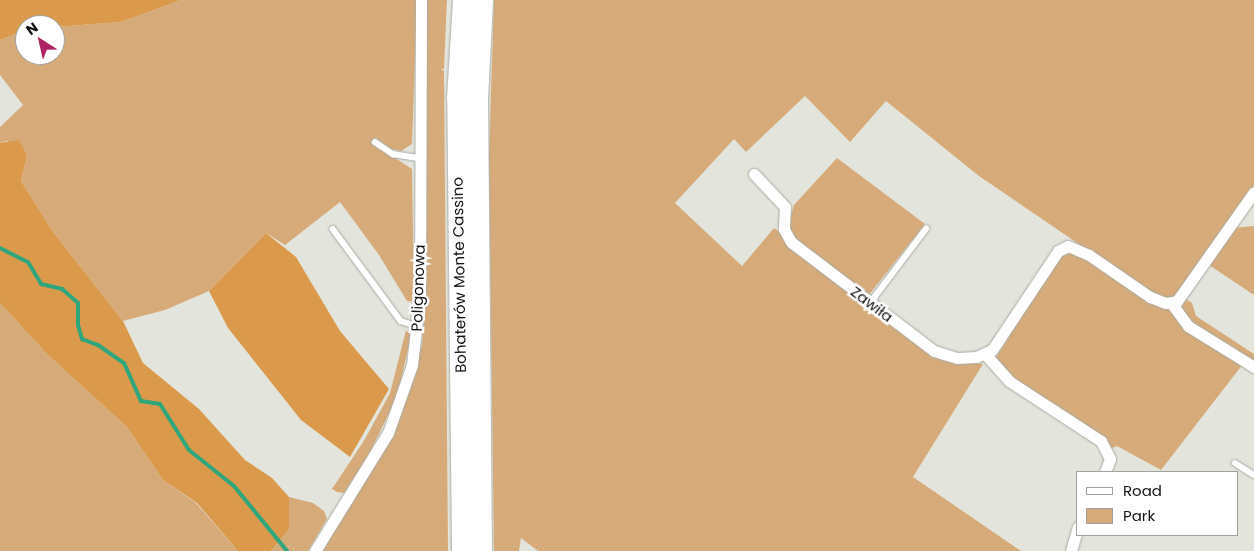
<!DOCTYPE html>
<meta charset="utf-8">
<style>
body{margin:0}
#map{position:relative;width:1254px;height:551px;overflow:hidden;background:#e3e5dc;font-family:Poppins,sans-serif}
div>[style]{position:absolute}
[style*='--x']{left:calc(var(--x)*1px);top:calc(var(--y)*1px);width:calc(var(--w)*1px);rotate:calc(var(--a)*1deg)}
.green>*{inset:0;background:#d7ab79}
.forest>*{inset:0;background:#db9a4b}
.stream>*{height:4px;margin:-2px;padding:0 2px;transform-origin:2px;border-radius:2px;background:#2fa67b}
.roads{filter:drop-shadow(0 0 1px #aaaca4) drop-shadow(0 0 1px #aaaca4)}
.lane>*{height:5.5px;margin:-2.75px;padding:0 2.75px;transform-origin:2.75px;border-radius:2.75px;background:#fff}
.street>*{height:11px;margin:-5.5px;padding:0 5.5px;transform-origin:5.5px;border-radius:5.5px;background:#fff}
.highway>*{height:21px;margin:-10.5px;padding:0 10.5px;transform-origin:10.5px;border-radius:10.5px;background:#fff}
span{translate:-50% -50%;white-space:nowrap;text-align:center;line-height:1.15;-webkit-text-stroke:5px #fff;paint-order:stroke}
.street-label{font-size:15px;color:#131411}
.legend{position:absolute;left:1076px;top:471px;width:162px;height:65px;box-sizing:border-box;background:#fff;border:1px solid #a1a1a0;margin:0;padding:6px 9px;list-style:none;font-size:15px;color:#131411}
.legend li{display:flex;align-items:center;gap:10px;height:25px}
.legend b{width:25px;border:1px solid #a1a1a0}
.north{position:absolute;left:15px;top:15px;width:50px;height:50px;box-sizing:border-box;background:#fff;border:1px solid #a1a1a0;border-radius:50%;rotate:325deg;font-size:14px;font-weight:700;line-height:20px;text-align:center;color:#131411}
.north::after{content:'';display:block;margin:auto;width:18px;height:22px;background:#ae2465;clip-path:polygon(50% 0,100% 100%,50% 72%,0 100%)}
</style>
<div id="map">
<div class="green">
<div style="clip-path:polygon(181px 0,417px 0,412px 144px,401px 151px,391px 149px,376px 138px,372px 143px,412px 169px,414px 302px,407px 301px,379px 255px,340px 202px,285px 245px,266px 233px,209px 291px,165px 310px,123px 321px,53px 232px,21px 181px,27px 156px,7px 141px,0 143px,0 127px,23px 105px,0 75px,0 40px,25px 30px,25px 55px,55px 55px,55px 27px,121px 22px)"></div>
<div style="clip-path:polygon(427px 0,447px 0,444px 69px,441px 69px,444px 71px,448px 551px,321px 551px,393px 434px,406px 401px,422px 345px,426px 293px,424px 67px)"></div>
<div style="clip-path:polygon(494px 0,1254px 0,1254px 185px,1188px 285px,1173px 298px,1165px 299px,1152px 294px,979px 176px,886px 101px,850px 142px,805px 96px,746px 152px,734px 139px,675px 203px,742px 266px,774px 228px,937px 358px,983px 364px,913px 477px,1021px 551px,538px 551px,521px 538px,519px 551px,494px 551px,489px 156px)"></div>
<div style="clip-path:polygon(837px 158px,925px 224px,868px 296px,794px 239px,788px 227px,794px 205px)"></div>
<div style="clip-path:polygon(1254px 226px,1254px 295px,1209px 265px,1233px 228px)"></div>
<div style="clip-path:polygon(1075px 252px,1171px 311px,1243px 364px,1161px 470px,1117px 446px,1112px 448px,1011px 379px,995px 359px,1059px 257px)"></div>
<div style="clip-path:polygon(1186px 299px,1192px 303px,1196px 316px,1254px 354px,1254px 363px,1190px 324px,1180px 311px)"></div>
<div style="clip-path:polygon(0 303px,48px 355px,127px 427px,163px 480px,196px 503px,238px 551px,0 551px)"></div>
<div style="clip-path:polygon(406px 330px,411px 336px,397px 397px,369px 454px,344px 493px,337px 492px,332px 489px,365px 439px,390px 393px)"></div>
<div style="clip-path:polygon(289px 497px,313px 503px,324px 511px,327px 519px,308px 551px,271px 551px,289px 529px)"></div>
</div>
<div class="forest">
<div style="clip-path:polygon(0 0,181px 0,121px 22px,55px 27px,25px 25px,25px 30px,0 40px)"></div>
<div style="clip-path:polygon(19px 140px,27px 156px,21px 181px,53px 232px,123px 321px,143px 363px,199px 409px,245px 460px,272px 478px,289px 497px,289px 529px,271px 551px,238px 551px,197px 503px,163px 480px,127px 427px,48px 355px,0 303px,0 143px)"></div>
<div style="clip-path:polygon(266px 233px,296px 257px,340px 331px,389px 389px,350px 457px,301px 420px,228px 328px,209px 291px)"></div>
</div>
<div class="stream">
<div style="--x:0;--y:248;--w:31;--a:27"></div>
<div style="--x:28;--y:262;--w:26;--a:59"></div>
<div style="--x:41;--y:284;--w:22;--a:13"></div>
<div style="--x:62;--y:289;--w:21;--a:41"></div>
<div style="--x:78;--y:303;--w:22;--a:90"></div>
<div style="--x:78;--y:325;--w:15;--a:74"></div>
<div style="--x:82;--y:339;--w:17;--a:21"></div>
<div style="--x:98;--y:345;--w:32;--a:35"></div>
<div style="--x:124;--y:363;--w:42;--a:65.9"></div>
<div style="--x:141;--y:401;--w:19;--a:9"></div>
<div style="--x:160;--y:404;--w:54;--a:57.8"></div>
<div style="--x:189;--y:450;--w:58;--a:38.7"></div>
<div style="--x:234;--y:486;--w:84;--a:50.8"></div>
</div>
<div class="roads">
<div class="lane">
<div style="--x:375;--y:142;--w:22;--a:34"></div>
<div style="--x:393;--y:154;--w:25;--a:9"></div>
<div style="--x:333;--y:229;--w:114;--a:53.5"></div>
<div style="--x:401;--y:321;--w:16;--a:18"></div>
<div style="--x:870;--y:303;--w:93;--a:-52.9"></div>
<div style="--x:1235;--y:463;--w:22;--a:32"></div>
</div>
<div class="street">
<div style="--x:754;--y:174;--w:45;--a:46.8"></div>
<div style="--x:785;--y:207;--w:22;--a:93"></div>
<div style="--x:784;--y:229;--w:15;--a:62"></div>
<div style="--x:791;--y:242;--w:180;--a:37.3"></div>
<div style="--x:934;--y:351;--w:24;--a:17"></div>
<div style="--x:957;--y:358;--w:19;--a:-3"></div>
<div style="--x:976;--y:357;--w:17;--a:-24"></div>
<div style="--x:992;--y:350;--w:119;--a:-56.3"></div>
<div style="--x:1058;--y:251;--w:11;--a:-27"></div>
<div style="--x:1068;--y:246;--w:23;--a:23"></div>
<div style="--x:1089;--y:255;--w:74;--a:34.5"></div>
<div style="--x:1150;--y:297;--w:17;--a:21"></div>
<div style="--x:1166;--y:303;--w:11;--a:-10"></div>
<div style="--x:1177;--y:301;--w:133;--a:-54.8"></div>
<div style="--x:1172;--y:304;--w:27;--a:54"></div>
<div style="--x:1188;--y:326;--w:78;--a:31.8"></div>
<div style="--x:985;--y:354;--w:36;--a:48"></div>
<div style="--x:1009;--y:381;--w:110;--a:33.1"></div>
<div style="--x:1101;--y:441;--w:20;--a:63"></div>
<div style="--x:1110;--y:459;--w:14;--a:111"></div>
<div style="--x:315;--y:551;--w:139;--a:-58.3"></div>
<div style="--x:388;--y:433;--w:72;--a:-70.6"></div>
<div style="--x:412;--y:365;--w:71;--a:-83.6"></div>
<div style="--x:420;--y:294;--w:294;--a:-89.8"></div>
<div style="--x:1071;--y:551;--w:25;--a:-74"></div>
</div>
<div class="highway">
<div style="--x:462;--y:551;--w:453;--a:-90.6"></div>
<div style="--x:457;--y:98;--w:98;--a:-86.5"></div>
<div style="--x:481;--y:551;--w:451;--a:-90.5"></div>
<div style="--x:477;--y:100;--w:100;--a:-87.1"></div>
</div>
</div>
<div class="street-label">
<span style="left:459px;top:275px;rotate:-91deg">Bohaterów Monte Cassino</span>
<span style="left:418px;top:288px;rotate:-88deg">Poligonowa</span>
<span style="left:872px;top:304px;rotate:37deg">Zawiła</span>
</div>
<ul class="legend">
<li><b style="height:6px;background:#fff"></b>Road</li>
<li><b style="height:14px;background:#d7ab79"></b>Park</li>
</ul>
<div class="north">N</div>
</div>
